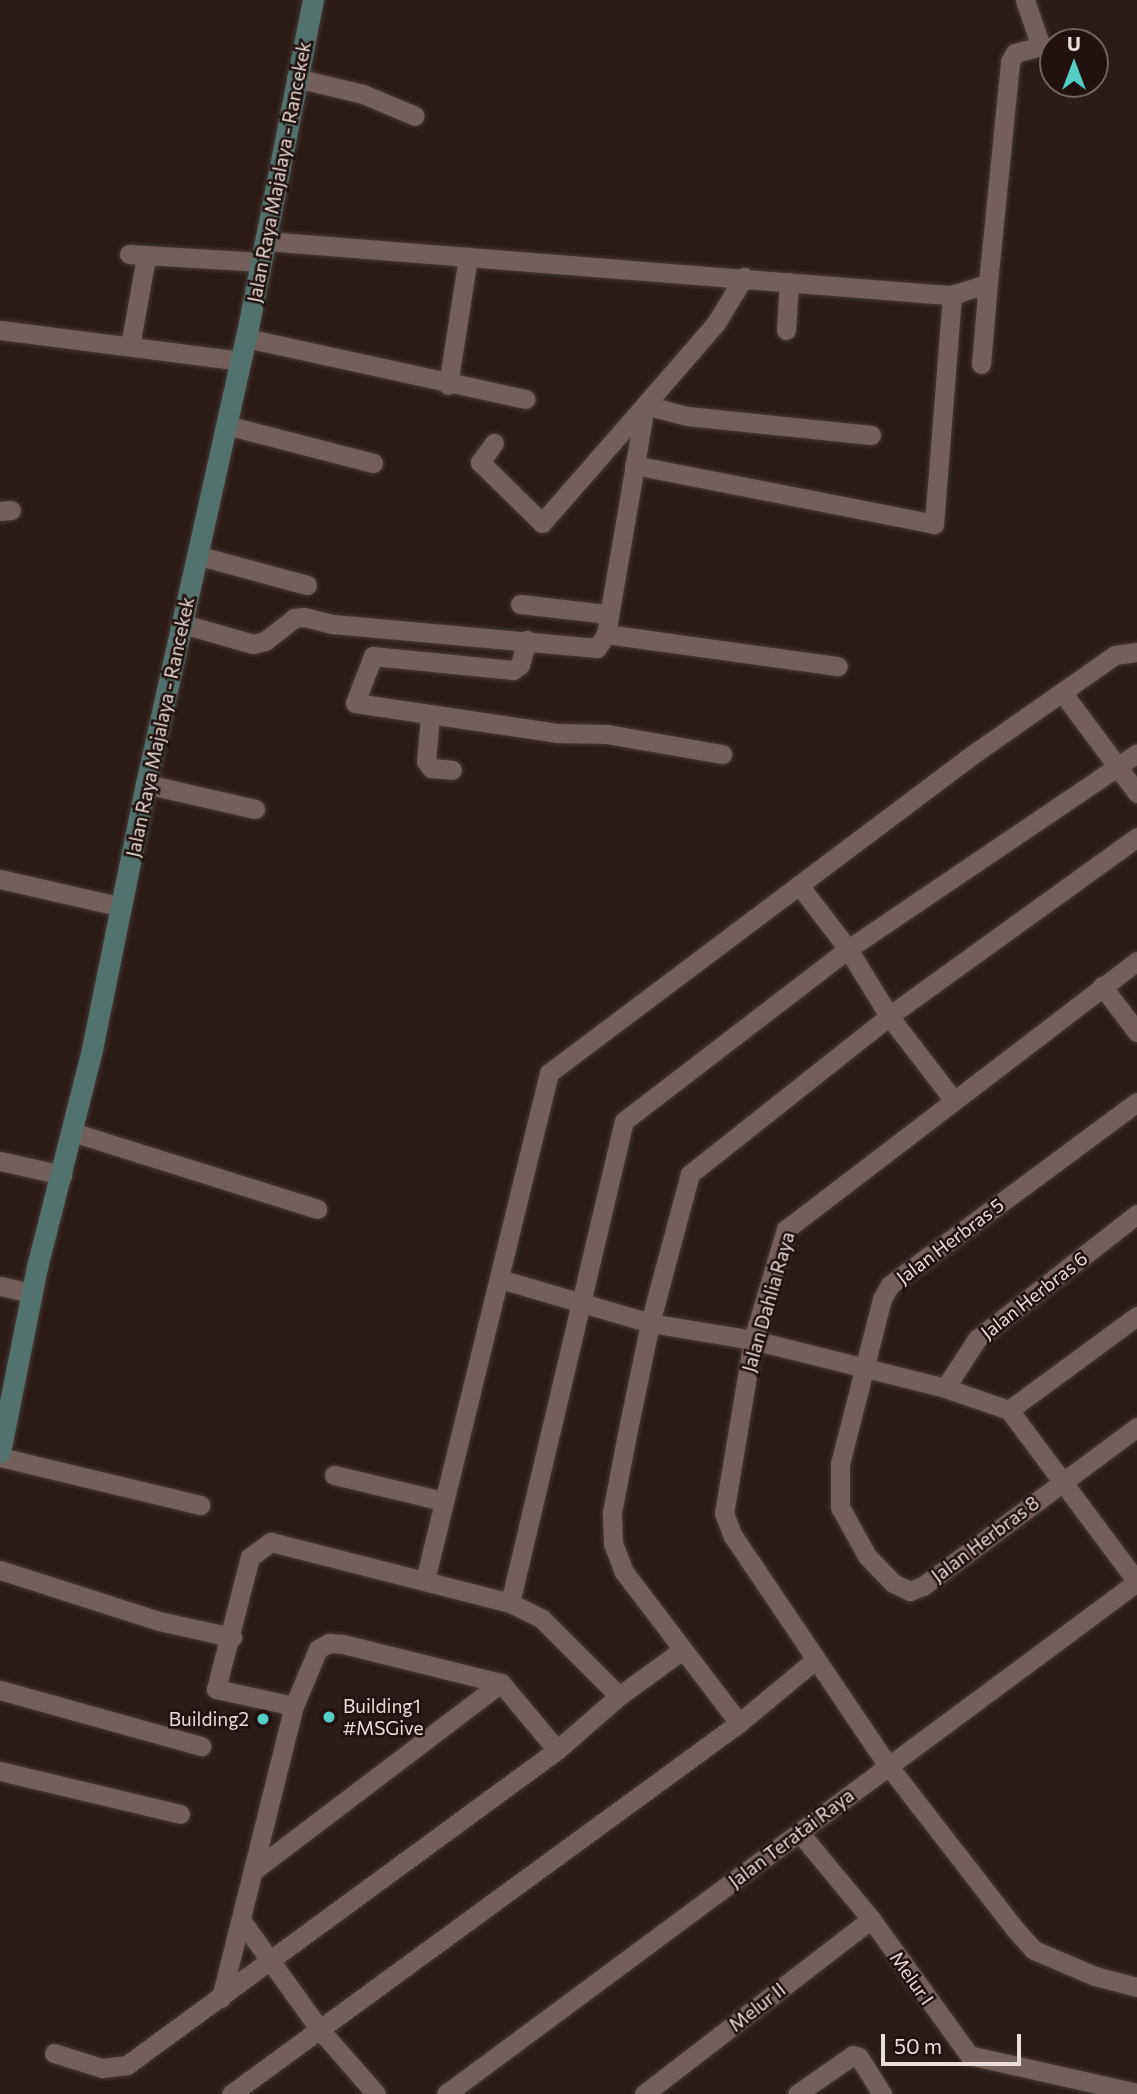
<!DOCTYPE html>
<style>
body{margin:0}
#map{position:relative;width:1137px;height:2094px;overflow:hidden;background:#2c1b17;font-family:Commissioner,sans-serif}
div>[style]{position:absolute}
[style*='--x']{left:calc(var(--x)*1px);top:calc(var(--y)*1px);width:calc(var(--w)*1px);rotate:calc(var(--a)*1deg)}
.roads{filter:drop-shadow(0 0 2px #473937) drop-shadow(0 0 2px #473937)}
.minor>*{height:19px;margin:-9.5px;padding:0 9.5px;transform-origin:9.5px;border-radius:9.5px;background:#755f5b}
.secondary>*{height:21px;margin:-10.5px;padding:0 10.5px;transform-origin:10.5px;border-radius:10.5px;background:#52726e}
.dots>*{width:19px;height:19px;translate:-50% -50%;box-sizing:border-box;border:4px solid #22110e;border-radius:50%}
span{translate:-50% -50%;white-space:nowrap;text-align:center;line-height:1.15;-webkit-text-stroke:5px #22110e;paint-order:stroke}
.street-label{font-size:19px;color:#e9dcda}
.poi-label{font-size:19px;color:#e9dcda}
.left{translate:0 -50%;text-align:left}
.right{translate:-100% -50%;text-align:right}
.north{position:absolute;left:1039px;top:28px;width:70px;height:70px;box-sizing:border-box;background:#22110e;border:2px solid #726260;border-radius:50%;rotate:0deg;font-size:19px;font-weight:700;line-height:28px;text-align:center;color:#e9dcda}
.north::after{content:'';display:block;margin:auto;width:24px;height:32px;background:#54cdc7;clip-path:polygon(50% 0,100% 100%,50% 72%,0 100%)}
.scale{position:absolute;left:881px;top:2034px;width:140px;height:32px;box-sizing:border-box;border:4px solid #e9dcda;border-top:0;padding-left:9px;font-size:21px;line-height:24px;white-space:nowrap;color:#e9dcda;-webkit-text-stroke:5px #22110e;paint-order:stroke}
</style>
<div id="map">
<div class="roads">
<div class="minor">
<div style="--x:296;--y:78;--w:69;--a:13.4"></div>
<div style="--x:363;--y:94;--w:56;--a:22.9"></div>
<div style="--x:266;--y:241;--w:671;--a:4.53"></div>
<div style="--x:935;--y:294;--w:17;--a:3"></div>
<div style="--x:952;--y:295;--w:38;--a:-18"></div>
<div style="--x:988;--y:283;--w:223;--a:-84.3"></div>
<div style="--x:1010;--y:61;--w:9;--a:-58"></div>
<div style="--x:1015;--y:53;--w:20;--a:-15"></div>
<div style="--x:1034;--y:48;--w:9;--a:-54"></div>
<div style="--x:1039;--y:41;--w:43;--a:-108.9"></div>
<div style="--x:129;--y:254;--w:132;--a:3.5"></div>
<div style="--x:0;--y:330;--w:243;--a:7.3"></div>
<div style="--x:786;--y:330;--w:48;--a:-86.4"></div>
<div style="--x:246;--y:338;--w:286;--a:12.3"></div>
<div style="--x:130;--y:346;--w:90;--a:-79.8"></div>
<div style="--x:981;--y:364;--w:81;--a:-85.1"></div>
<div style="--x:448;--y:385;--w:130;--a:-81.1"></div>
<div style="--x:226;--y:425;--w:152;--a:14.5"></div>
<div style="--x:494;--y:443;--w:24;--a:126"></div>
<div style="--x:480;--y:462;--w:87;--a:44.5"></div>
<div style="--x:542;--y:523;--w:157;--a:-48.9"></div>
<div style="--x:645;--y:405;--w:43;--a:14.7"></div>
<div style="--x:687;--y:416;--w:185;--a:5.9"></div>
<div style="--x:634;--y:465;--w:306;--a:11.1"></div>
<div style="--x:934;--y:524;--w:230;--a:-85.5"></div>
<div style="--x:0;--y:511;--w:11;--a:-5"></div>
<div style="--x:196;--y:555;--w:115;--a:15.1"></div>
<div style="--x:520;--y:604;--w:89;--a:6.5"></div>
<div style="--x:183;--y:624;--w:73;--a:15.9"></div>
<div style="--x:253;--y:644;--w:12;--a:-14"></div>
<div style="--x:265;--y:641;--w:37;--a:-38"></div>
<div style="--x:294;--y:618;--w:10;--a:-6"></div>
<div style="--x:304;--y:617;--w:30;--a:14"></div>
<div style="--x:333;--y:624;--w:265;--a:5.2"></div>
<div style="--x:597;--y:648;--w:17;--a:-57"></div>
<div style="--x:606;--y:634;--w:232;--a:-80.3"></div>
<div style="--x:645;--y:405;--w:108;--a:-49.1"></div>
<div style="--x:716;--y:323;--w:54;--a:-58.7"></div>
<div style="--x:606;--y:634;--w:234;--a:7.9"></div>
<div style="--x:527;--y:640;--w:26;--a:106"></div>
<div style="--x:520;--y:665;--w:9;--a:144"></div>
<div style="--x:513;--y:670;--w:141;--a:-174.3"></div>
<div style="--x:373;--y:656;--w:50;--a:111"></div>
<div style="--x:355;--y:703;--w:204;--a:8.4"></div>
<div style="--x:557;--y:733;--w:50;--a:1.1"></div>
<div style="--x:607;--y:734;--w:117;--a:9.9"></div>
<div style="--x:1062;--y:692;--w:126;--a:53.4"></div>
<div style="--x:430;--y:717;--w:44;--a:95.2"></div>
<div style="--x:426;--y:761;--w:9;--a:54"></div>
<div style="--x:431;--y:768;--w:21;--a:5"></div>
<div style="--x:146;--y:784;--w:112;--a:12.9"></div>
<div style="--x:0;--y:879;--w:125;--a:12.9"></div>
<div style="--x:799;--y:885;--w:81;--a:52.6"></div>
<div style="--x:848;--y:949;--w:79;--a:58.5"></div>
<div style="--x:889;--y:1016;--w:103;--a:52.5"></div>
<div style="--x:1137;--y:961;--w:442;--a:142.6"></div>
<div style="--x:786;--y:1229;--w:116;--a:106.6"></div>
<div style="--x:753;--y:1340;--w:175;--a:99.5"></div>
<div style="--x:724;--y:1513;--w:25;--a:69"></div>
<div style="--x:733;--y:1536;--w:275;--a:56"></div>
<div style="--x:887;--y:1764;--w:207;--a:52.2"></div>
<div style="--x:1014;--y:1928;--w:30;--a:48"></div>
<div style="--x:1034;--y:1950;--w:66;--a:23.1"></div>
<div style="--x:1095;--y:1976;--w:43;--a:14.7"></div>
<div style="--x:1102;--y:986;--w:58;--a:52.7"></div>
<div style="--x:1137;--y:1102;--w:307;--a:143.5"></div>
<div style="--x:890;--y:1285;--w:16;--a:120"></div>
<div style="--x:882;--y:1299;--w:170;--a:104.3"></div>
<div style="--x:840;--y:1464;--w:43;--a:90"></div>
<div style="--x:840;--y:1507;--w:56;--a:61.1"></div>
<div style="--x:867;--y:1556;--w:37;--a:46"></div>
<div style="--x:893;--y:1583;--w:19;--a:25"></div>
<div style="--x:910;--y:1591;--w:14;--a:-21"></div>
<div style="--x:923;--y:1586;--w:267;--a:-36.6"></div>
<div style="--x:72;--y:1132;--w:257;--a:17.4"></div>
<div style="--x:0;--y:1161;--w:64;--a:12.7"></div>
<div style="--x:500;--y:1279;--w:156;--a:16.3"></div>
<div style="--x:650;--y:1323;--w:104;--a:9.4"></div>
<div style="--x:753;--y:1340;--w:198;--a:14"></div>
<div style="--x:945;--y:1388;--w:68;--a:19"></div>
<div style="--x:1009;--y:1410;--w:214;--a:53.3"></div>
<div style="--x:0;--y:1286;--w:32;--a:13"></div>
<div style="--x:945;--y:1388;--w:59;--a:-56.9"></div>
<div style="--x:977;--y:1339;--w:203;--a:-38"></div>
<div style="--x:1009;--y:1410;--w:159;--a:-36.3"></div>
<div style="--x:0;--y:1457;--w:206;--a:13.5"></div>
<div style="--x:334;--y:1475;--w:112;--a:13.4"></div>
<div style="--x:0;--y:1570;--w:167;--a:17.8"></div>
<div style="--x:159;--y:1621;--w:75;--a:12.4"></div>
<div style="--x:425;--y:1580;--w:522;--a:-76.26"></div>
<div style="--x:549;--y:1073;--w:529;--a:-36.93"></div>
<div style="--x:972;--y:755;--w:174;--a:-35"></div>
<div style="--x:1115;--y:655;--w:22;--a:-8"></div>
<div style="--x:510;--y:1603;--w:495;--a:-76.7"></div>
<div style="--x:624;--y:1121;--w:282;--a:-37.5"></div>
<div style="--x:848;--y:949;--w:349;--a:-34.1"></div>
<div style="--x:0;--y:1690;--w:209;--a:15.6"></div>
<div style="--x:294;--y:1706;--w:80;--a:-167.7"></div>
<div style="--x:216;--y:1689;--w:136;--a:-75.6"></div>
<div style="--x:250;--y:1557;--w:26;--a:-36"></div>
<div style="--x:271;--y:1542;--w:247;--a:14.3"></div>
<div style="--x:510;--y:1603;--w:34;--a:26"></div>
<div style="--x:541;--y:1618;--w:110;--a:45"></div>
<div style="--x:739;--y:1723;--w:190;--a:-127.3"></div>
<div style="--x:624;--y:1572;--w:30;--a:-111"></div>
<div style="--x:613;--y:1544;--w:32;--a:-92"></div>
<div style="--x:612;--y:1512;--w:74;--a:-79.1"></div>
<div style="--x:626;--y:1439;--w:118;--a:-78.3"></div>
<div style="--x:650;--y:1323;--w:154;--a:-75"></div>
<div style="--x:690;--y:1174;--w:254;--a:-38.4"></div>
<div style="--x:889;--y:1016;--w:306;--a:-35.8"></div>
<div style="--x:0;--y:1771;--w:185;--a:13.4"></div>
<div style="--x:799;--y:1832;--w:113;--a:50.4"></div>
<div style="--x:871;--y:1919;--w:168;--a:54.2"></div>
<div style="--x:969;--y:2055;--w:172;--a:12.7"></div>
<div style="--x:257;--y:1868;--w:306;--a:-37.2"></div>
<div style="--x:241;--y:1920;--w:135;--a:54.3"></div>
<div style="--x:320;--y:2030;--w:85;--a:48.8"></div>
<div style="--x:221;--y:1998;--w:301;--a:-76"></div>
<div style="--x:294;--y:1706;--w:62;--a:-67.2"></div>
<div style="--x:318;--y:1649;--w:13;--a:-29"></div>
<div style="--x:329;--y:1643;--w:14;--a:4"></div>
<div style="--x:343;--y:1644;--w:163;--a:13.9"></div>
<div style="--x:501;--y:1683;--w:87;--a:50.1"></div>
<div style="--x:54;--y:2053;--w:50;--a:17.4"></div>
<div style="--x:102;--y:2068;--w:25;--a:-7"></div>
<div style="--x:127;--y:2065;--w:533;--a:-36.22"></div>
<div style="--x:557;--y:1750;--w:82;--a:-41.1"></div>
<div style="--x:619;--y:1696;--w:77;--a:-36"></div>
<div style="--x:231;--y:2094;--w:629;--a:-36.14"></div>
<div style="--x:739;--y:1723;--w:99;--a:-39.7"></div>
<div style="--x:446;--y:2094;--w:860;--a:-36.54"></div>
<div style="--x:644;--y:2094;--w:287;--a:-37.6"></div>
<div style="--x:797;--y:2094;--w:68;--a:-34.9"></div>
<div style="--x:853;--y:2055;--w:6;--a:18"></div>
<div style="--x:859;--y:2057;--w:44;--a:58.1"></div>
</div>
<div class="secondary">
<div style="--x:0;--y:1452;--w:189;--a:-78.7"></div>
<div style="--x:37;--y:1267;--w:225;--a:-75.8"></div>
<div style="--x:92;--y:1049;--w:270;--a:-78.5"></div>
<div style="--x:146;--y:784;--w:457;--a:-77.4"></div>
<div style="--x:246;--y:338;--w:345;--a:-78.8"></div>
</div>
</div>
<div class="dots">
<div style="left:329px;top:1717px;background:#54cdc7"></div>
<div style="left:263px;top:1719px;background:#54cdc7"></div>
</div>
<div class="street-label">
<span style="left:279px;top:172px;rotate:-79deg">Jalan Raya Majalaya - Rancekek</span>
<span style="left:160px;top:727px;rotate:-78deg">Jalan Raya Majalaya - Rancekek</span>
<span style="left:950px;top:1241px;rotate:-37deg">Jalan Herbras 5</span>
<span style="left:1034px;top:1295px;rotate:-38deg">Jalan Herbras 6</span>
<span style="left:768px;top:1302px;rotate:-74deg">Jalan Dahlia Raya</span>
<span style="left:985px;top:1539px;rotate:-37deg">Jalan Herbras 8</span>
<span style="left:791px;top:1838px;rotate:-37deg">Jalan Teratai Raya</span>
<span style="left:912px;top:1978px;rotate:55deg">Melur I</span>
<span style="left:757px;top:2007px;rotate:-38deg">Melur II</span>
</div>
<div class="poi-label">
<span class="left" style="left:343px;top:1717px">Building1<br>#MSGive</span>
<span class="right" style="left:249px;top:1719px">Building2</span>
</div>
<div class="north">U</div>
<div class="scale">50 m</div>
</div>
